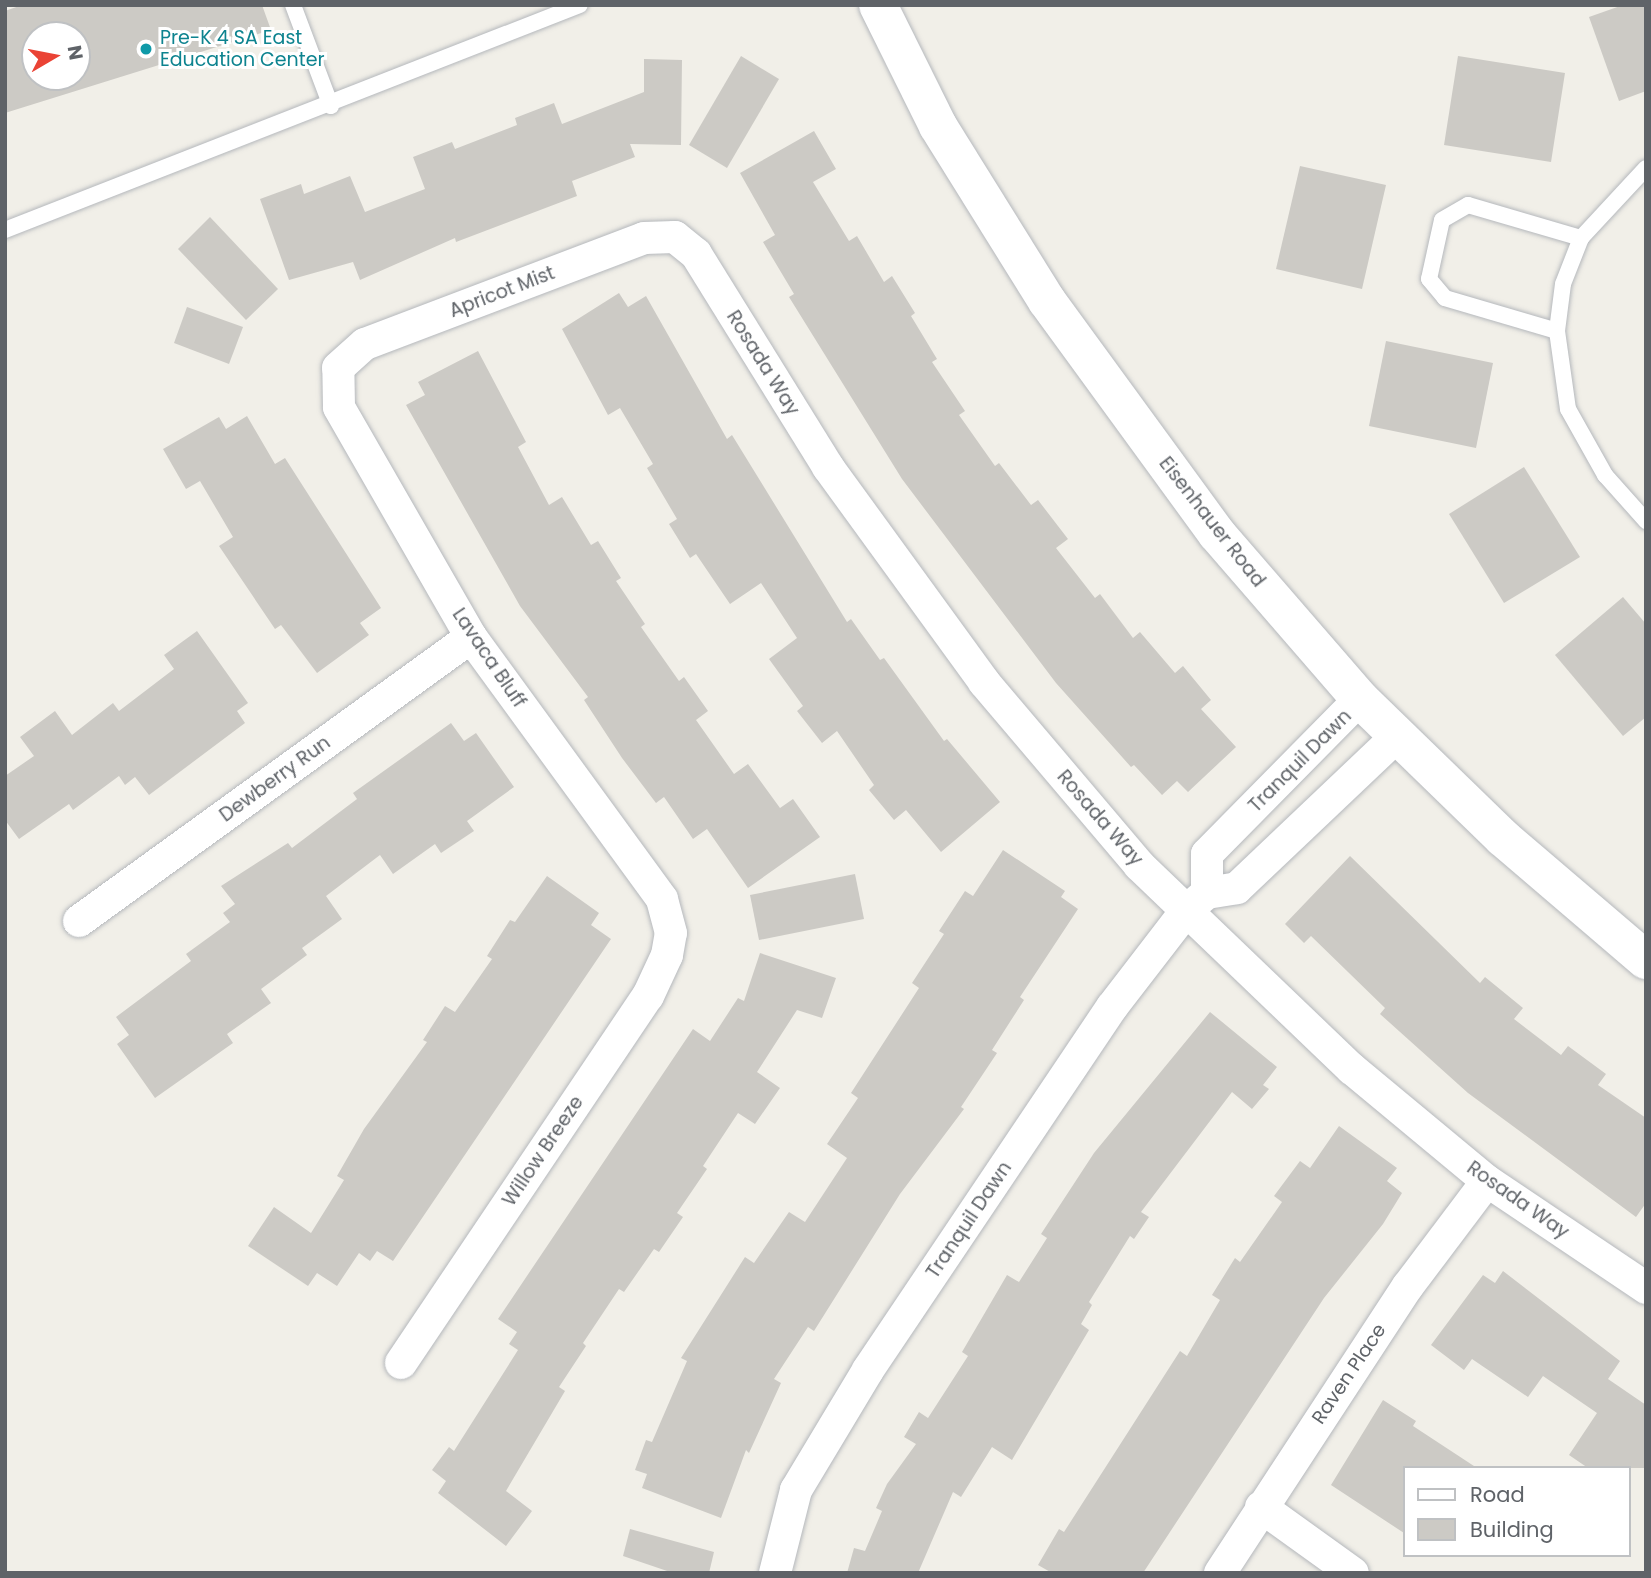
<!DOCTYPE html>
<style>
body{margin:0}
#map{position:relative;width:1651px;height:1578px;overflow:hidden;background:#f1efe8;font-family:Poppins,sans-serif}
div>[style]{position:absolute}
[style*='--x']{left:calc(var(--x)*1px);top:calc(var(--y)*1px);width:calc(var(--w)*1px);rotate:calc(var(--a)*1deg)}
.building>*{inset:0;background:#cccac5}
.roads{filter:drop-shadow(0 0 2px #b5b8bc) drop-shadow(0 0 2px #b5b8bc)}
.service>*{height:16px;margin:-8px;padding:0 8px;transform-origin:8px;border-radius:8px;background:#fff}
.minor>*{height:32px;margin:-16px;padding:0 16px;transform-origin:16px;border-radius:16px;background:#fff}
.secondary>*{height:38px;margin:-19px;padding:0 19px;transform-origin:19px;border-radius:19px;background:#fff}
.dots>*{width:19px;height:19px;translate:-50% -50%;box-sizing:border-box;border:4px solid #fff;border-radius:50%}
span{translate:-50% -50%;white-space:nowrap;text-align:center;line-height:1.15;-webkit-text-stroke:6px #fff;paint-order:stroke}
.culture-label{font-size:19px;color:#0d838f}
.left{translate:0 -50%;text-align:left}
.street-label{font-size:19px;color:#5f6368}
.frame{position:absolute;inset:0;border:7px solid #5f6368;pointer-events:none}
.legend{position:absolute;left:1403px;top:1466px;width:228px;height:91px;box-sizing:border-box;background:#fff;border:2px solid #bfc1c3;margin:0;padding:9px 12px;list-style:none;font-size:21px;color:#5f6368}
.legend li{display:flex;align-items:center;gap:14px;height:35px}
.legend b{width:35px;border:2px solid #bfc1c3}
.north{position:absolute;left:21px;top:21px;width:70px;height:70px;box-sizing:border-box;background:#fff;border:2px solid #bfc1c3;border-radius:50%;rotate:80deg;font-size:19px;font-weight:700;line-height:28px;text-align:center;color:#5f6368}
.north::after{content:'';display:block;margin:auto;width:24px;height:32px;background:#ea4335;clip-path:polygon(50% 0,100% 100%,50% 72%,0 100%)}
</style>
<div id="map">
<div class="building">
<div style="clip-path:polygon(evenodd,22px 5px,262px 5px,271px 30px,5px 113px,5px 11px,22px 5px,35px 35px,77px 35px,77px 77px,35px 77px,35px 35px)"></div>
<div style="clip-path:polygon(1623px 5px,1646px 5px,1646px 91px,1619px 101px,1589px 17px)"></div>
<div style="clip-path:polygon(741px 56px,779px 79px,727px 168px,689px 145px)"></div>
<div style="clip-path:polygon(1458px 56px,1565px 73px,1551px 162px,1444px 145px)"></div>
<div style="clip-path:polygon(644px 59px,682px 60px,681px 145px,630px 144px,635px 157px,572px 181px,577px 196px,456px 242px,455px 238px,360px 280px,353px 262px,289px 280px,260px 199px,301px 184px,304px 194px,350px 176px,365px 212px,425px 189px,413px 157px,452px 142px,455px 149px,517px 125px,515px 118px,554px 103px,562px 124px,644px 92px)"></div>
<div style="clip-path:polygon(814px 131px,836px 169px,813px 182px,849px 241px,857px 236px,884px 282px,892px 276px,915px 313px,911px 316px,937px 359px,932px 362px,965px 411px,959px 415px,995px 466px,999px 463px,1031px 505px,1038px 500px,1068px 539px,1056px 548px,1095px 598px,1100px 594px,1133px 638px,1140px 632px,1175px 673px,1183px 666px,1211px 700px,1201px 709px,1236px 747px,1188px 792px,1177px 781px,1162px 795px,1134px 765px,1131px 767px,1056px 683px,902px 479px,789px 297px,794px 294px,763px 242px,775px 235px,740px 173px)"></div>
<div style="clip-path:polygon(1300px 166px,1386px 185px,1362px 289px,1276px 269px)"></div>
<div style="clip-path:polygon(210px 217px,278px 289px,246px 320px,178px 249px)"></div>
<div style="clip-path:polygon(619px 293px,628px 307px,646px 296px,727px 439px,732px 435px,847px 622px,851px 619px,880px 660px,884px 658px,944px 741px,947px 739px,1000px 802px,941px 852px,906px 810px,894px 820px,869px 790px,874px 785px,837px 731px,822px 743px,797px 711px,803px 706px,769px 659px,797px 638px,761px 583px,730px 604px,696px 554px,690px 558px,669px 524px,677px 519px,647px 468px,653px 464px,620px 408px,608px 415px,562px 329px)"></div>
<div style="clip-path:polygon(187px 307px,243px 327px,229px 364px,174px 343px)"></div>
<div style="clip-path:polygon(1386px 341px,1493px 363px,1476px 448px,1369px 426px)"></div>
<div style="clip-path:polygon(478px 351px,526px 442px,518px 447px,549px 505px,562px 497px,591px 545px,598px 541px,621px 578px,616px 581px,645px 624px,641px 627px,679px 681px,684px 677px,708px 711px,696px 720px,734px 774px,748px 764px,780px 808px,793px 799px,820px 837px,748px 888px,707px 829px,693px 839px,664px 797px,656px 803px,622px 758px,584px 700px,588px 697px,520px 606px,406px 405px,425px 395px,418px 382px)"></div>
<div style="clip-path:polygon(247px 416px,275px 464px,285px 458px,381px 608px,360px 623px,369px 635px,317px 673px,281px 625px,275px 629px,219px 546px,233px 537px,200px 481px,186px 489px,163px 449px,219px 417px,226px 429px)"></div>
<div style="clip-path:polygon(1524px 467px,1580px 557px,1504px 603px,1449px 514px)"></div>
<div style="clip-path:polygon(1623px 597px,1646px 624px,1646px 717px,1623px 736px,1555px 655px)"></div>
<div style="clip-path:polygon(197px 631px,248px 703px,237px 711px,245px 723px,149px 795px,135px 777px,125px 785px,119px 776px,73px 810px,69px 804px,19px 839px,5px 820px,5px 776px,34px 756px,20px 737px,55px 711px,72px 735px,113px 703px,119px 711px,174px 669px,164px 655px)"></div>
<div style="clip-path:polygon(451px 723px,464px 741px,476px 733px,514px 787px,467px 821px,474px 831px,441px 853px,435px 844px,393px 874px,380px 855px,326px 896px,342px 919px,302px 948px,307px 955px,261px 989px,271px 1003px,227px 1034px,233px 1043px,155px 1098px,117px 1044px,129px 1035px,116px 1017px,191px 961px,186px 954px,230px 922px,223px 913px,235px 904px,221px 886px,288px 843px,292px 848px,357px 799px,353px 793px)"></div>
<div style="clip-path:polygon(1003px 850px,1065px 891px,1061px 897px,1078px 909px,1020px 997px,1024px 1000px,992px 1050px,997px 1053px,961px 1107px,964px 1109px,900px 1194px,814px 1331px,808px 1327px,774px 1379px,781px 1383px,749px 1453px,746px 1450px,721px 1518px,642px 1488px,647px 1474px,635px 1470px,646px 1440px,652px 1442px,687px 1361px,681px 1358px,745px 1257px,754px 1263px,789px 1212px,805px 1222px,847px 1158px,827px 1144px,858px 1098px,851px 1093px,919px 988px,912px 983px,944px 934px,939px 931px,965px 891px,973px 896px)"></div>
<div style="clip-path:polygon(1350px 856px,1480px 983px,1485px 977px,1523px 1008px,1514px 1019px,1561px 1055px,1568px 1046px,1606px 1074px,1598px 1085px,1646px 1118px,1646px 1203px,1636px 1217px,1468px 1093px,1380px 1014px,1385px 1008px,1311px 936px,1304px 943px,1285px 924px)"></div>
<div style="clip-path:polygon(855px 874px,864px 919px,759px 940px,750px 895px)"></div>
<div style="clip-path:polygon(547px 876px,599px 913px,591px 925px,611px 939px,393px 1261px,377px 1251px,370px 1261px,359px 1253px,337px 1286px,317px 1273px,308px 1286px,248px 1246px,274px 1207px,311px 1233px,344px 1180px,337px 1176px,364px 1129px,427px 1042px,423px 1040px,445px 1006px,455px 1012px,492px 959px,487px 956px,510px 920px,515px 922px)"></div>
<div style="clip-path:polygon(760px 953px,836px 978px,822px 1018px,797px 1010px,757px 1072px,780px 1088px,755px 1124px,738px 1113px,703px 1166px,707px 1169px,677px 1213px,683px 1217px,659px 1252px,654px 1249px,624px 1292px,619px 1289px,583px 1343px,586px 1346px,559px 1387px,565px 1391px,506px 1491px,532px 1511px,506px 1546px,438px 1493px,446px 1481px,432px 1470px,449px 1447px,454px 1451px,518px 1350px,509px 1344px,517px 1332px,498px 1319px,693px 1029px,710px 1041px,738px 998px,744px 1001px)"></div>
<div style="clip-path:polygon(1210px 1012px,1277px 1067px,1263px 1085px,1269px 1089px,1252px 1109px,1232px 1092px,1141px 1212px,1149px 1217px,1134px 1239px,1130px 1236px,1089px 1302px,1092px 1305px,1081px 1324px,1089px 1330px,1012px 1460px,992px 1447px,961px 1497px,953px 1492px,918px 1573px,847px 1573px,854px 1548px,865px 1551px,882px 1511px,876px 1508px,887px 1484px,916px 1444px,904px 1437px,919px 1412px,928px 1418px,968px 1356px,962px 1352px,1007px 1275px,1019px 1282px,1047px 1238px,1041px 1234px,1094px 1153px)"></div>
<div style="clip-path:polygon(1339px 1126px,1397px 1168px,1387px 1181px,1402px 1193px,1383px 1224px,1324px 1298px,1143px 1573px,1052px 1573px,1038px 1565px,1059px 1529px,1064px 1532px,1180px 1351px,1187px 1356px,1220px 1300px,1212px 1295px,1235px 1258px,1240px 1262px,1282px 1202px,1274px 1196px,1300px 1161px,1310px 1168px)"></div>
<div style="clip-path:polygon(1503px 1271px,1620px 1361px,1608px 1379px,1646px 1405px,1646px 1468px,1588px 1468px,1569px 1455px,1597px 1413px,1543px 1376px,1528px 1397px,1472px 1359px,1464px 1370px,1431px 1345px,1483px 1275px,1495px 1283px)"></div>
<div style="clip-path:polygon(1383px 1400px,1416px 1421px,1413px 1426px,1477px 1468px,1404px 1468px,1404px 1533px,1331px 1485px)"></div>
<div style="clip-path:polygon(630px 1529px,714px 1552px,709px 1573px,673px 1573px,623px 1556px)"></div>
</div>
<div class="roads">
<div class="service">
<div style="--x:293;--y:5;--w:108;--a:69.4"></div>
<div style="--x:1646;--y:168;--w:96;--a:132.9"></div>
<div style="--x:1581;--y:238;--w:49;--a:111.4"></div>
<div style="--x:1563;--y:284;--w:47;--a:97.3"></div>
<div style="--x:1557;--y:331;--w:79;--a:82"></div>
<div style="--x:1568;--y:409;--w:76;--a:60.7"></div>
<div style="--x:1605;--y:475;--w:62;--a:48.3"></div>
<div style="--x:5;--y:230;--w:617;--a:-21.37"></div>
<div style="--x:1557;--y:331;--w:117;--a:-163.6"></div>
<div style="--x:1445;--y:298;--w:25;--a:-130"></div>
<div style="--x:1429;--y:279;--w:60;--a:-77.6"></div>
<div style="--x:1442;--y:220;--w:30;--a:-30"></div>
<div style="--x:1468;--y:205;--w:118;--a:16.3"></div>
</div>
<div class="minor">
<div style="--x:1207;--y:893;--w:39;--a:-90"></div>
<div style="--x:1207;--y:854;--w:218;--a:-45.4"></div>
<div style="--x:79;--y:921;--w:484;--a:-35.9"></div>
<div style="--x:401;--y:1363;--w:442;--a:-56.1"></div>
<div style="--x:648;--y:996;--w:45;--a:-65.1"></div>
<div style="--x:667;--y:955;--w:22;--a:-80"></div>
<div style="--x:671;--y:933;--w:35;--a:-105"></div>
<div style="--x:662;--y:899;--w:324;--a:-126.1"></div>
<div style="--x:471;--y:637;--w:265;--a:-119.9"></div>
<div style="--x:339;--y:407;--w:39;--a:-91"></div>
<div style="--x:338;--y:368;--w:36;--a:-42"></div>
<div style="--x:365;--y:344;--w:298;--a:-20.8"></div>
<div style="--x:644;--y:238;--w:31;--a:-2"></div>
<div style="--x:675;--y:237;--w:27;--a:39"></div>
<div style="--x:696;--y:254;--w:251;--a:58.2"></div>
<div style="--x:828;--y:467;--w:266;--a:54"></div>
<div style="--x:984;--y:682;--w:240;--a:49.7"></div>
<div style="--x:1139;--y:865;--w:295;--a:43.8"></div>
<div style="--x:1352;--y:1069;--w:175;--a:39.7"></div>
<div style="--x:1487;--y:1181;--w:192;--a:33.9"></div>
<div style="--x:1261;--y:1507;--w:113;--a:35.7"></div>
<div style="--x:775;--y:1573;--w:86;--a:-75.8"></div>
<div style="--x:796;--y:1490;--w:140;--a:-59"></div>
<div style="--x:868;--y:1370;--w:437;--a:-56.1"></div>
<div style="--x:1112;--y:1007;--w:121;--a:-52.4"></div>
<div style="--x:1186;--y:911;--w:28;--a:-41"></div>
<div style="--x:1207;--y:893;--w:30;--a:-9"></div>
<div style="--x:1237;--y:888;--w:222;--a:-43.5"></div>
<div style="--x:1220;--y:1573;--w:343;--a:-56.8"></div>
<div style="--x:1408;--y:1286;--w:131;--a:-53"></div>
</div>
<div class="secondary">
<div style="--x:878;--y:5;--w:135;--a:63.6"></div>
<div style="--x:938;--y:126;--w:206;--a:58.1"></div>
<div style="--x:1047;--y:301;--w:288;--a:53.9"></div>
<div style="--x:1217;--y:534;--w:218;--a:49.1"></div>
<div style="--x:1360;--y:699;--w:199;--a:44.2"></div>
<div style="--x:1503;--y:838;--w:188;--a:40.5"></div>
</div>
</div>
<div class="dots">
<div style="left:146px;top:49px;background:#0f9aa8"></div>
</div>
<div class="culture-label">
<span class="left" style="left:160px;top:49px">Pre-K 4 SA East<br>Education Center</span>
</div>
<div class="street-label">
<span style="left:502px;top:292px;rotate:-21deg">Apricot Mist</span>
<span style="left:763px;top:363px;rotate:58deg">Rosada Way</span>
<span style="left:1212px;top:522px;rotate:52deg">Eisenhauer Road</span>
<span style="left:489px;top:658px;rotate:56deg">Lavaca Bluff</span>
<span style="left:1300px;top:761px;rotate:-45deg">Tranquil Dawn</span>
<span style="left:275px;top:779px;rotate:-36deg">Dewberry Run</span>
<span style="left:1100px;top:818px;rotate:49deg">Rosada Way</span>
<span style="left:543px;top:1151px;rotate:-56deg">Willow Breeze</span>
<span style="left:1518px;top:1200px;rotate:35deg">Rosada Way</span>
<span style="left:969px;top:1220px;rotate:-56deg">Tranquil Dawn</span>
<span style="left:1349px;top:1374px;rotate:-56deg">Raven Place</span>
</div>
<div class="frame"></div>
<ul class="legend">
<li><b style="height:9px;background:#fff"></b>Road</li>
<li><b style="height:19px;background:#cccac5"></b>Building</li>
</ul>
<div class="north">N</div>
</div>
